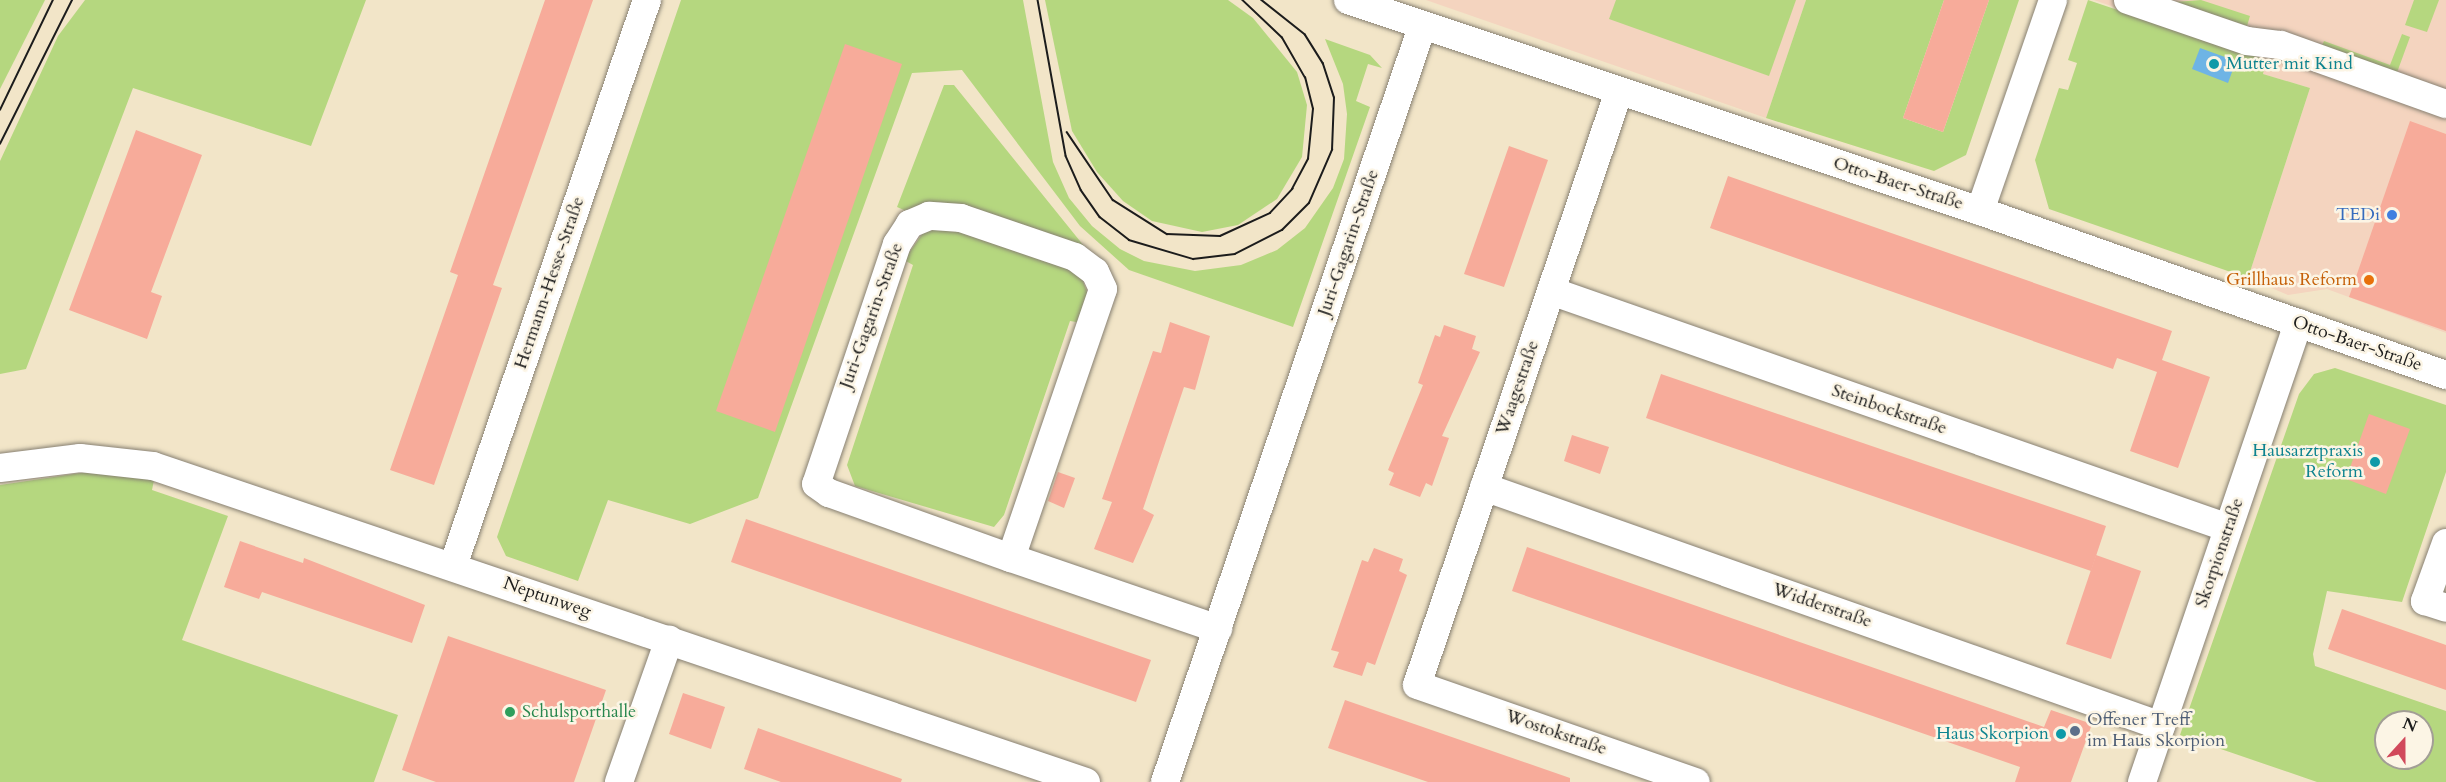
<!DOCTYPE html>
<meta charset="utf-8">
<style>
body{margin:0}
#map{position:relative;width:2446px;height:782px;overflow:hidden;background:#f2e5c8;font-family:Cardo,serif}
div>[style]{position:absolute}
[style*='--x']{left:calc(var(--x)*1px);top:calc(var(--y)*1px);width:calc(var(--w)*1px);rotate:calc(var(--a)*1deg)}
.built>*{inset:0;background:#f4d4bf}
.green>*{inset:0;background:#b5d77f}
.water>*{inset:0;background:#6eb4e5}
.building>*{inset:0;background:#f7ab9a}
.roads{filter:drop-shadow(0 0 2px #878072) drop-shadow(0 0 2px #878072)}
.minor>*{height:28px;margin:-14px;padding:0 14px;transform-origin:14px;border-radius:14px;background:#fff}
.tram>*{height:1.5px;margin:-0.75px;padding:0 0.75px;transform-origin:0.75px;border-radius:0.75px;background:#1c1c1c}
.dots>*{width:16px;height:16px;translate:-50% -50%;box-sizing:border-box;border:3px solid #fcf5e5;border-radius:50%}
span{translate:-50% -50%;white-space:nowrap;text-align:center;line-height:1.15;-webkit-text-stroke:5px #fcf5e5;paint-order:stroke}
.culture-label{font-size:18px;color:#0d838f}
.left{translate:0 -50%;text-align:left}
.right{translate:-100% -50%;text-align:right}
.street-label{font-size:18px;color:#1c1c1c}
.shop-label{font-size:18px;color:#366cbe}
.food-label{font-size:18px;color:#c56008}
.leisure-label{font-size:18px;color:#27864d}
.service-label{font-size:18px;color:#4e5e75}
.north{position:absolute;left:2374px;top:710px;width:60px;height:60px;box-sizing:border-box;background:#fcf5e5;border:2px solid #a29e95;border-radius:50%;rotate:21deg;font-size:16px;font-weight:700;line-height:24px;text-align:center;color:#1c1c1c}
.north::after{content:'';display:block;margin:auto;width:21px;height:27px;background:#d1495b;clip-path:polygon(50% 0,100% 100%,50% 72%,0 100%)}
</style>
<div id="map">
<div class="built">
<div style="clip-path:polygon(1426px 0,1806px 0,1766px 118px)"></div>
<div style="clip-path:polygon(2094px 0,2446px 0,2446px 333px,2327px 289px,2288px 295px,2248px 278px,2310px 88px,2263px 74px,2265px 60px)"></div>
</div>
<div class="green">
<div style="clip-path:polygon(0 0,45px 0,0 89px)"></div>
<div style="clip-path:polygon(85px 0,366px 0,311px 146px,133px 88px,26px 369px,0 374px,0 161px,58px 36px)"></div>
<div style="clip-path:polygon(681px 0,1023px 0,1053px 162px,1069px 198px,1092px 226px,1120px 249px,1144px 261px,1195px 271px,1241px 265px,1277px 250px,1305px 228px,1333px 188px,1344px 159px,1347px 114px,1343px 84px,1325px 39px,1370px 55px,1382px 68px,1368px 64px,1356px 101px,1370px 107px,1293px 327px,1129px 270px,1080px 226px,962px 70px,912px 73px,758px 498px,690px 524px,608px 500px,578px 581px,506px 556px,497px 537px)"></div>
<div style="clip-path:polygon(1045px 0,1228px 0,1253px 18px,1297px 72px,1307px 105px,1302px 157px,1277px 199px,1238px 225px,1202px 232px,1152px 221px,1123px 201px,1097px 172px,1072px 131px)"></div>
<div style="clip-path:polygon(1616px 0,1796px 0,1769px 76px,1609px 19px)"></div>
<div style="clip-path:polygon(1806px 0,1944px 0,1903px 118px,1943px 132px,1989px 0,2019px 0,1966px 155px,1934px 171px,1766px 118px)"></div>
<div style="clip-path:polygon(2088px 0,2266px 60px,2263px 74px,2310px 88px,2248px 278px,2049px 209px,2035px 160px,2059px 88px,2068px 90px,2077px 63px,2068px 60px)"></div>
<div style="clip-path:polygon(2201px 0,2250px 16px,2247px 26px,2175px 2px)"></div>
<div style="clip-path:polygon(2414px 0,2439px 0,2427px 32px,2405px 25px)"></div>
<div style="clip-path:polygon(2402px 34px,2410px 37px,2395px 78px,2320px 50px,2324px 41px,2390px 65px)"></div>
<div style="clip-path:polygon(944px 85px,954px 85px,1092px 256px,940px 202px,906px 211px,897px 207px)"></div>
<div style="clip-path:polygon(948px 226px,1080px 273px,1088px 295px,1082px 323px,1070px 321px,1004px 515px,994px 527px,855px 486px,847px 465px,913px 265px,904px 260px,925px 230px)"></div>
<div style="clip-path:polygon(evenodd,2335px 368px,2446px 405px,2446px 472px,2402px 602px,2327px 591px,2313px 654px,2315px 666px,2446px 711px,2446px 782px,2317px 782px,2180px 735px,2299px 394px,2314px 374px,2335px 368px,2386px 722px,2422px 722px,2422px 758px,2386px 758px,2386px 722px)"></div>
<div style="clip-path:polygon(94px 471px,154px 480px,152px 490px,228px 516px,182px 640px,398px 715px,374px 782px,0 782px,0 485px)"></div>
</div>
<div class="water">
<div style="clip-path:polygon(2200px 48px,2236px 61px,2228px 83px,2192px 69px)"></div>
</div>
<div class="building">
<div style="clip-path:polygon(545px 0,593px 0,493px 285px,502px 288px,434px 485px,390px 470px,458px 275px,450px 272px)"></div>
<div style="clip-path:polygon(1944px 0,1989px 0,1943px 132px,1903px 118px)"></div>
<div style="clip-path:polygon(845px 44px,902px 64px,775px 432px,716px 411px)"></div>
<div style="clip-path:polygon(2410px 121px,2446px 134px,2446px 331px,2349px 297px)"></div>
<div style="clip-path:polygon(136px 130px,202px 155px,151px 292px,162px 296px,147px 339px,69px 310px)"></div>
<div style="clip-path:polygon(1509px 146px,1548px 160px,1504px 287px,1464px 274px)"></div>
<div style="clip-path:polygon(1728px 176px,2172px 331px,2162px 360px,2210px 377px,2178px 468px,2130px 451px,2157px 372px,2117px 358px,2113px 369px,1710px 228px)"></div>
<div style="clip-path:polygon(1170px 322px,1210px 336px,1195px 390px,1184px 387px,1143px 509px,1154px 515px,1133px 563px,1094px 549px,1112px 502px,1102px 499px,1153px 351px,1161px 353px)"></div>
<div style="clip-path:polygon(1444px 325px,1476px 336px,1472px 349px,1480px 352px,1442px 436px,1449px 438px,1432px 486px,1426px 483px,1420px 497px,1389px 485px,1394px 473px,1388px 470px,1423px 385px,1418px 383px,1435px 335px,1440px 337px)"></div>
<div style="clip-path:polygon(1661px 374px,2106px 526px,2091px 571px,1646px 418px)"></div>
<div style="clip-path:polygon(2369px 414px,2410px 429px,2386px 494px,2346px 479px)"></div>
<div style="clip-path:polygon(1572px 435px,1609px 447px,1600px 474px,1564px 461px)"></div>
<div style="clip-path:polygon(1058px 472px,1075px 478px,1064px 508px,1048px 501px)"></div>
<div style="clip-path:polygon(746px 519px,1151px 660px,1136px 702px,731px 562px)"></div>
<div style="clip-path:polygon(240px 541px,303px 563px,304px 558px,425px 605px,412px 643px,262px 592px,259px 599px,224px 587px)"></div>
<div style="clip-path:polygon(1527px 547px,2044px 727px,2051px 710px,2092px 724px,2071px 782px,2015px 782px,2020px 767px,1512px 591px)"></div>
<div style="clip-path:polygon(1374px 548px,1403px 559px,1399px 571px,1407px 575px,1375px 665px,1367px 662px,1362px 676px,1333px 667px,1339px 652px,1331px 650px,1362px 560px,1368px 562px)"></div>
<div style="clip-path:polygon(2096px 555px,2141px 571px,2111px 659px,2066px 644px)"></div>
<div style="clip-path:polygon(2342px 609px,2446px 645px,2446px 690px,2328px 649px)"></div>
<div style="clip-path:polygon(448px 636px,606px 690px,574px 782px,436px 782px,402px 770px)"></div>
<div style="clip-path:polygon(683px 693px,725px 707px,711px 749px,669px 734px)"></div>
<div style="clip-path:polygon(1345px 700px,1570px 778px,1570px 782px,1428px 782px,1328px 748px)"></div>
<div style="clip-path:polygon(758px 728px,902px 779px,901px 782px,781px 782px,744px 769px)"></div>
</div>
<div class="roads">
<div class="minor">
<div style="--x:1348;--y:0;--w:666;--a:18.46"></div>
<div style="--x:1980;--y:211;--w:494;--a:19.4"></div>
<div style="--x:2128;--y:0;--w:126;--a:19"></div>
<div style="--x:2247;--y:41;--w:34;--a:7"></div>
<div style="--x:2281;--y:45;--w:175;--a:19.7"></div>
<div style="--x:1619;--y:91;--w:627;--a:108.78"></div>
<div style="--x:1417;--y:685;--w:295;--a:19.2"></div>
<div style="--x:1980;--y:211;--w:223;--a:-70.9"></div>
<div style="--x:1551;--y:291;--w:717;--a:19.29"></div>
<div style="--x:0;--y:468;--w:81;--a:-7.1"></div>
<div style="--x:80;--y:458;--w:73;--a:6.3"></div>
<div style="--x:153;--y:466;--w:985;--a:18.71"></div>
<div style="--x:1484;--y:487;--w:718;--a:19.44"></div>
<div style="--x:2446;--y:543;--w:62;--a:109.9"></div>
<div style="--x:2425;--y:601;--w:22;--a:18"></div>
<div style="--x:1011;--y:558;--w:284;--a:-71.1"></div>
<div style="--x:1103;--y:289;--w:19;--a:-115"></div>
<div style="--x:1095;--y:272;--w:25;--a:-143"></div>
<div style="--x:1075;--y:257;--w:120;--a:-161.1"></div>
<div style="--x:961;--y:218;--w:32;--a:-176"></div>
<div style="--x:929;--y:216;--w:21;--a:157"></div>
<div style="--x:910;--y:224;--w:24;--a:123"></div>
<div style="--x:897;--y:244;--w:253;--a:108.6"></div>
<div style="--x:816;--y:484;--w:16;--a:35"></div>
<div style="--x:829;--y:493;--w:193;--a:19.7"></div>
<div style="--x:1011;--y:558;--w:219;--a:18.9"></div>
<div style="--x:453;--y:566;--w:598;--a:-71.08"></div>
<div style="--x:619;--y:782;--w:151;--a:-70.6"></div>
<div style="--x:1165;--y:782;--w:798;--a:-71.2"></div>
<div style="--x:2142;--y:782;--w:485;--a:-71.2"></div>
</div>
</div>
<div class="tram">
<div style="--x:1038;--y:0;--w:158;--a:79.8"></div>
<div style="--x:1066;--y:156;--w:37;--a:66"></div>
<div style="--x:1081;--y:190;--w:33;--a:55"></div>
<div style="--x:1100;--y:217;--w:37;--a:38"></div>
<div style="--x:1129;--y:240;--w:67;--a:16.5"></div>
<div style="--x:1193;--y:259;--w:42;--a:-6.8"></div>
<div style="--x:1235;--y:254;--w:53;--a:-27.1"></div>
<div style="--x:1282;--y:230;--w:38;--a:-45"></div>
<div style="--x:1309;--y:203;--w:58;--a:-66.5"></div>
<div style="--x:1332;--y:150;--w:52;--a:-87.8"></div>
<div style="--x:1334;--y:98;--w:36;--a:-108"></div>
<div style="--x:1323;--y:64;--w:34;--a:-122"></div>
<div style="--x:1305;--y:35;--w:56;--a:-141.5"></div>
<div style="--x:0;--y:110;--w:122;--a:-64.3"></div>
<div style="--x:1067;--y:132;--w:82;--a:55.9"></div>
<div style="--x:1113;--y:200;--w:64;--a:32.2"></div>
<div style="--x:1167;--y:234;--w:53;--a:2.2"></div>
<div style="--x:1220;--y:236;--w:55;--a:-24.7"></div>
<div style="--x:1270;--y:213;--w:33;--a:-47"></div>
<div style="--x:1292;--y:189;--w:34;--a:-62"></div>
<div style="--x:1308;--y:159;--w:50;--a:-84.3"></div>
<div style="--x:1313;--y:109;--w:32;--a:-104"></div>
<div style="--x:1305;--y:78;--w:46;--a:-119.9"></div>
<div style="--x:1282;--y:38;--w:55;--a:-136.5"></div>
<div style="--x:0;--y:144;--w:161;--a:-63.4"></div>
</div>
<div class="dots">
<div style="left:2214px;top:64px;background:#0f9aa8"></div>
<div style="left:2392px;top:215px;background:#3f7fe0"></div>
<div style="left:2369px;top:280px;background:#e8710a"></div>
<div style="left:2375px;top:462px;background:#0f9aa8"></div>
<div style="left:510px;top:712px;background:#2e9e5b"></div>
<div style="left:2075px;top:731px;background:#5c6f8a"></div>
<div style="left:2061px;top:734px;background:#0f9aa8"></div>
</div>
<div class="culture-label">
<span class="left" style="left:2226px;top:64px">Mutter mit Kind</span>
<span class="right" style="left:2363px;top:462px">Hausarztpraxis<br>Reform</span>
<span class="right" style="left:2049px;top:734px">Haus Skorpion</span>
</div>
<div class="street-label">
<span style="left:1898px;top:184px;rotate:18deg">Otto-Baer-Straße</span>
<span style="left:1349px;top:243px;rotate:-71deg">Juri-Gagarin-Straße</span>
<span style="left:550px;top:283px;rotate:-71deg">Hermann-Hesse-Straße</span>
<span style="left:872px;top:316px;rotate:-70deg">Juri-Gagarin-Straße</span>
<span style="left:2357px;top:344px;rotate:19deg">Otto-Baer-Straße</span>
<span style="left:1518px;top:388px;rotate:-71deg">Waagestraße</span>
<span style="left:1889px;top:410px;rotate:19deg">Steinbockstraße</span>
<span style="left:2220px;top:553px;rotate:-71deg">Skorpionstraße</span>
<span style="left:547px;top:598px;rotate:19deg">Neptunweg</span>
<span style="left:1822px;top:606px;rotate:19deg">Widderstraße</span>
<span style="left:1556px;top:733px;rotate:19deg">Wostokstraße</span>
</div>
<div class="shop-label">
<span class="right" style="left:2380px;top:215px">TEDi</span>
</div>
<div class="food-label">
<span class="right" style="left:2357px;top:280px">Grillhaus Reform</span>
</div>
<div class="leisure-label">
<span class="left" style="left:522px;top:712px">Schulsporthalle</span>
</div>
<div class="service-label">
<span class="left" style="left:2087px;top:731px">Offener Treff<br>im Haus Skorpion</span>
</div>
<div class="north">N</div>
</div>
